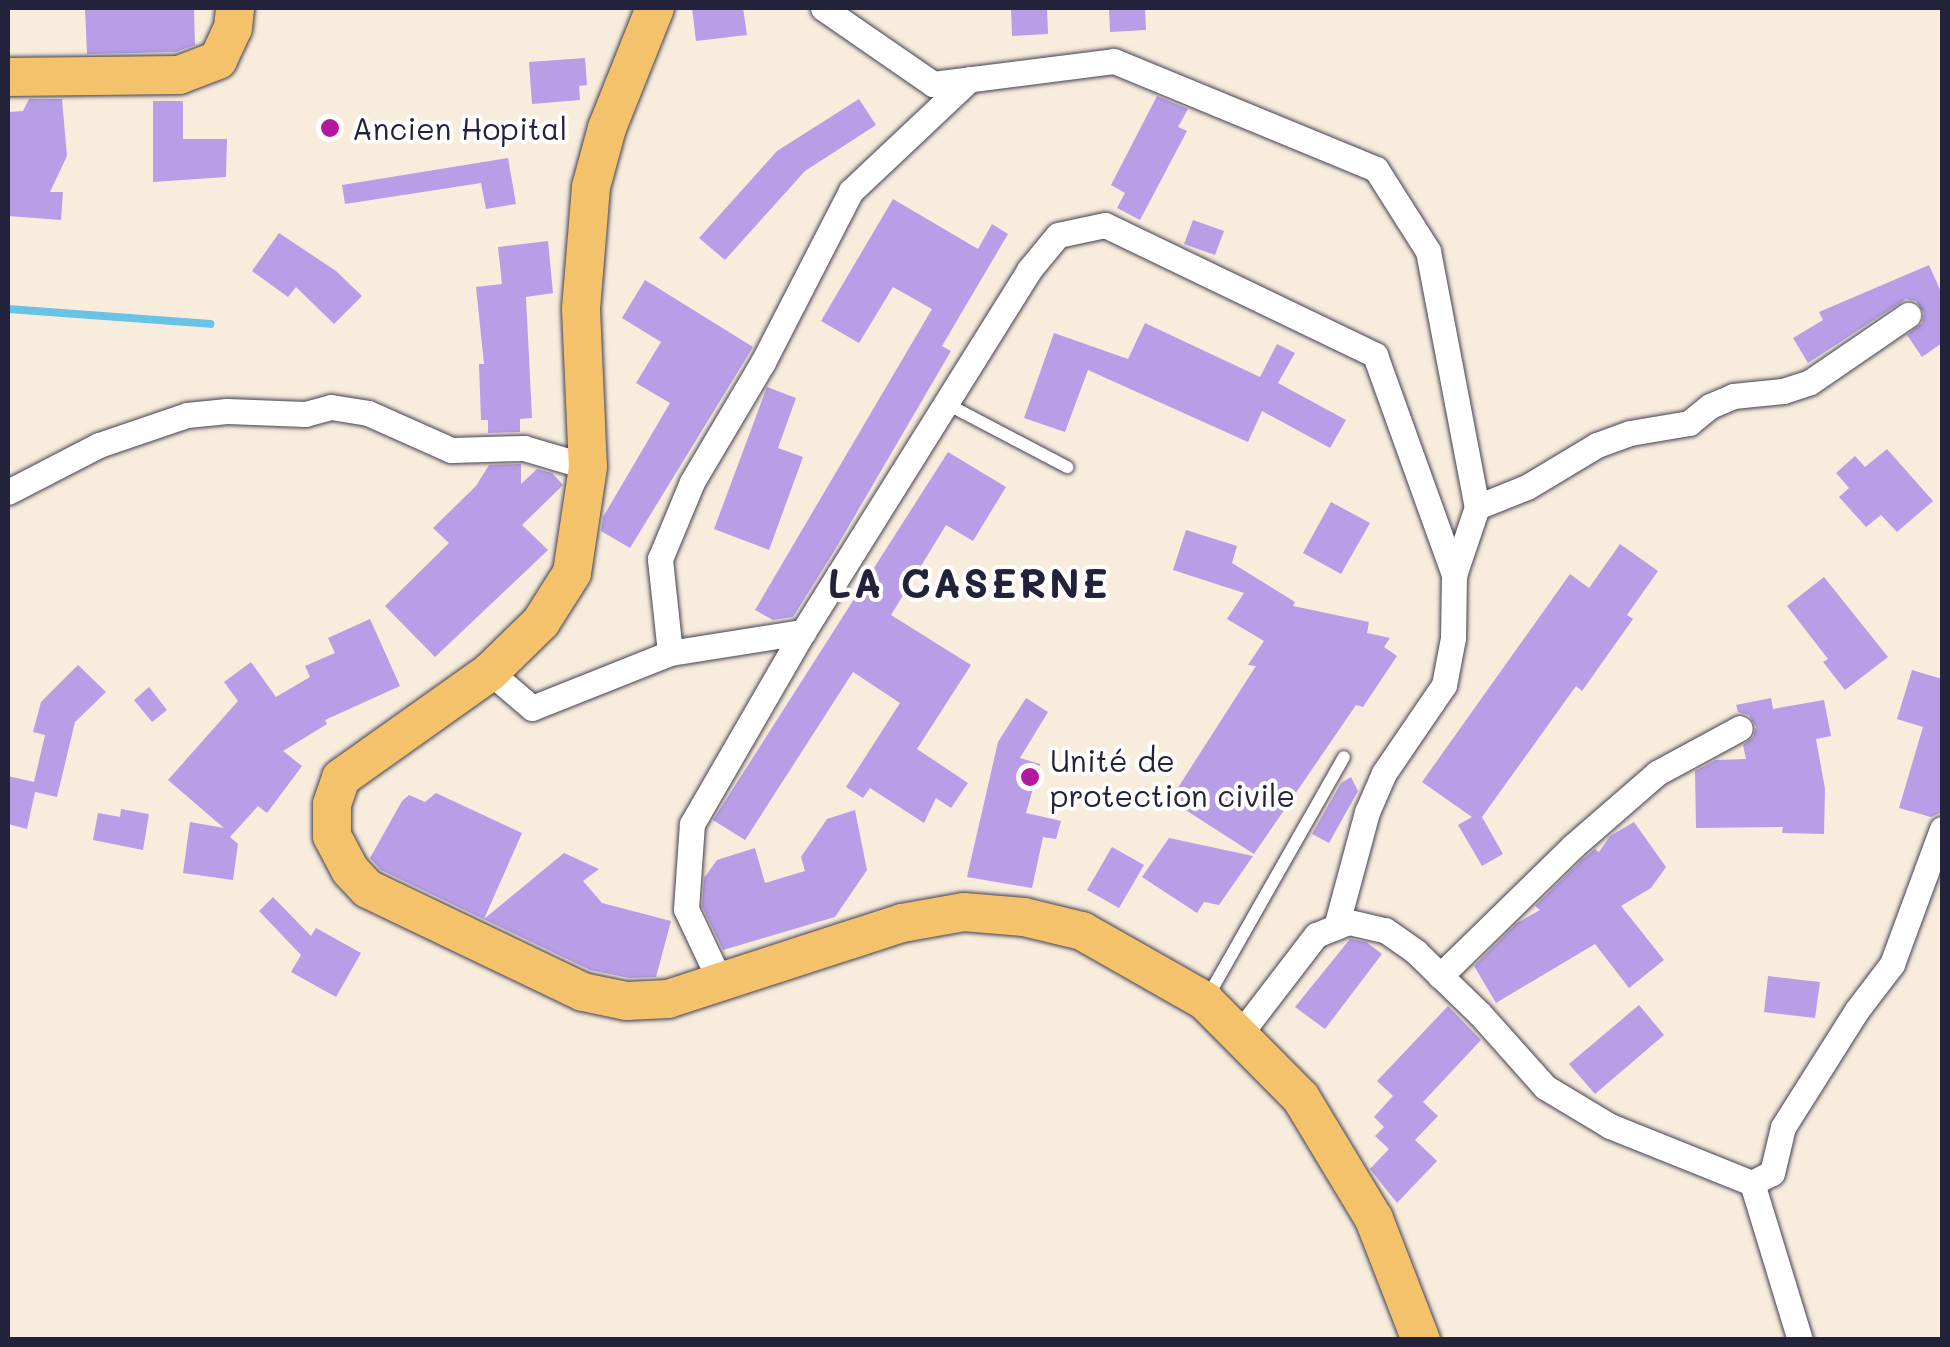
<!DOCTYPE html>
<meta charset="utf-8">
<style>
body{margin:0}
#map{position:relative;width:1950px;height:1347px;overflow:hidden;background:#f8ecdc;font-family:Mali,sans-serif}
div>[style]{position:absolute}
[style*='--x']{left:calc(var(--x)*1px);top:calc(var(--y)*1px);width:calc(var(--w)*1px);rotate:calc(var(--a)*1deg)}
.stream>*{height:8px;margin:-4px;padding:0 4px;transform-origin:4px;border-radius:4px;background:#68c3e6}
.building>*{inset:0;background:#b79ee6}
.roads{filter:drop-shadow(0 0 2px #424053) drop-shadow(0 0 2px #424053)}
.service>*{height:12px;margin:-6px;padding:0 6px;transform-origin:6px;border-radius:6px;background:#fff}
.minor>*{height:25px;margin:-12.5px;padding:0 12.5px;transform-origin:12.5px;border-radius:12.5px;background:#fff}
.primary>*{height:38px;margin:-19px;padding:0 19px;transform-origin:19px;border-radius:19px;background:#f4c26a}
.dots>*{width:28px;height:28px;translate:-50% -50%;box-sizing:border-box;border:5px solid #fff;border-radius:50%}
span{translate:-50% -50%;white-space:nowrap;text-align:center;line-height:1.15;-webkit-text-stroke:8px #fff;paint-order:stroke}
.poi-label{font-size:30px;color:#22223b}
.left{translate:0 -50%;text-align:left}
.district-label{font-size:40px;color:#22223b;font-weight:700;letter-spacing:2.5px}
.frame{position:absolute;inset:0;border:10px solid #22223b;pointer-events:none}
</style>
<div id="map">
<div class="stream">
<div style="--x:8;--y:309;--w:203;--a:4.2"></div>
</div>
<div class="building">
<div style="clip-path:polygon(85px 8px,194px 8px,195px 45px,176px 52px,87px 54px)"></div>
<div style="clip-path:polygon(692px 8px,743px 8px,747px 35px,696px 41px)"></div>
<div style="clip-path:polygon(1011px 8px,1047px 8px,1048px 34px,1012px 36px)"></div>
<div style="clip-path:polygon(1109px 8px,1145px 8px,1146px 30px,1110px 32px)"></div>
<div style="clip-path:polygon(585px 58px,587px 85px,579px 86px,580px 100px,532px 104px,529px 62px)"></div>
<div style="clip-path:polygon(1157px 96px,1188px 109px,1178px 127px,1187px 131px,1140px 220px,1117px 208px,1125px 193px,1111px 185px)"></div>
<div style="clip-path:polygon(29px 99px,62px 99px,67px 156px,50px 192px,63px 192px,61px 220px,8px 216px,8px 112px,23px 111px)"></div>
<div style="clip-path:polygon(859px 99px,876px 125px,805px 171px,725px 260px,699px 238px,777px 151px)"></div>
<div style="clip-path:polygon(153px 101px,183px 101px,183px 139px,227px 139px,226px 177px,153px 182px)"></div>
<div style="clip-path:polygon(508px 158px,516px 204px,486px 209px,481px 183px,345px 204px,342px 185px)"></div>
<div style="clip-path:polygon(893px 199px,978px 249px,992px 224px,1008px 234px,942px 346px,951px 351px,833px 553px,793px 617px,773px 620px,755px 610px,932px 309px,893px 287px,859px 343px,821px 321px)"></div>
<div style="clip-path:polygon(1193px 220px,1224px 231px,1215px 255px,1184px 244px)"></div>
<div style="clip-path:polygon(279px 233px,336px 271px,362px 296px,334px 324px,296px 287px,288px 297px,252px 271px)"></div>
<div style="clip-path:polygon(548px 241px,553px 293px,526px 297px,532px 418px,520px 419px,520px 432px,488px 433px,488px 420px,481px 420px,479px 364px,484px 364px,476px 287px,502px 284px,498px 247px)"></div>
<div style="clip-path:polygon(1929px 265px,1942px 294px,1942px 343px,1922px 357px,1907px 335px,1922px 323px,1924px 313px,1916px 301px,1906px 299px,1808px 363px,1793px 338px,1823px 320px,1819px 312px)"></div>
<div style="clip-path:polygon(645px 280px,753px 347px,630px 548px,601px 531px,603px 517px,670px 403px,636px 383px,661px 342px,622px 318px)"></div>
<div style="clip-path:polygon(1145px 323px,1260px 377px,1277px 344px,1295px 353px,1278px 383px,1346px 420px,1330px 448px,1262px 411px,1248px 442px,1088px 370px,1065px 432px,1024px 418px,1054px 333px,1128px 359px)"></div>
<div style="clip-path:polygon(767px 387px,796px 398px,778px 448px,803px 457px,769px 550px,714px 529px)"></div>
<div style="clip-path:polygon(1887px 449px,1933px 501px,1897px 532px,1881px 515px,1866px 527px,1839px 497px,1849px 488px,1836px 473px,1855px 456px,1865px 467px)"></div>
<div style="clip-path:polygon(948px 452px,1006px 487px,973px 541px,946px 525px,891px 615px,971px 665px,917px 749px,968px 783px,951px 808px,936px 798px,924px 823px,870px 788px,863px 798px,846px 787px,900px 703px,853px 672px,745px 840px,713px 820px)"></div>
<div style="clip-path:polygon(521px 464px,521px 484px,537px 469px,552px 473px,563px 485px,522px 525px,548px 550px,435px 657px,385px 606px,449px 543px,433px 528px,476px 486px,489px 465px)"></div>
<div style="clip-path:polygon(1331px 502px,1370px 523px,1341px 574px,1303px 553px)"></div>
<div style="clip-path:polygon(1186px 530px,1237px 546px,1232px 563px,1295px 602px,1293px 606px,1369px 622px,1367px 633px,1390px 638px,1384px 647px,1397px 656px,1363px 707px,1356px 705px,1254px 854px,1170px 800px,1256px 666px,1248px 665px,1264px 641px,1227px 619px,1244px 593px,1173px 570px)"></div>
<div style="clip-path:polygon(1620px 544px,1658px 571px,1627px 615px,1633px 619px,1582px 691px,1576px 686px,1482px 817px,1503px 854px,1482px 866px,1458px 825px,1472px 817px,1422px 782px,1570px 574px,1589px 588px)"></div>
<div style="clip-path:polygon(1824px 577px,1888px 657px,1845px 690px,1823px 662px,1828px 659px,1787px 606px)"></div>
<div style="clip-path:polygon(370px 619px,400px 686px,325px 720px,327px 724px,283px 751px,302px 766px,267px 813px,258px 806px,230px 837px,238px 844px,233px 880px,183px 873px,190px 822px,224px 828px,168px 780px,238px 701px,224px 682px,251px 662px,276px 697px,310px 677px,305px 666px,335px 653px,328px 638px)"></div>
<div style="clip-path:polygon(78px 665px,106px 692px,75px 722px,57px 797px,35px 792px,27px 829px,8px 824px,8px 776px,34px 782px,45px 735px,33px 732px,41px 702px)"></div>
<div style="clip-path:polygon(1912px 670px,1942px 679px,1942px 806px,1940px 813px,1931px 817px,1899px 808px,1923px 727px,1897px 719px)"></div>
<div style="clip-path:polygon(149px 687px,167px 710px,152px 722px,134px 700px)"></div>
<div style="clip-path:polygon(1026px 698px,1048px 712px,1020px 758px,1040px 764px,1026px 813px,1061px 821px,1056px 839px,1043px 837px,1032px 888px,967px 877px,998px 742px)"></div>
<div style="clip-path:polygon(1771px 698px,1773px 709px,1824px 700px,1831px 736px,1816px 739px,1825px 789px,1824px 834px,1782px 833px,1783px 827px,1696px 828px,1695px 771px,1716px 760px,1746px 759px,1743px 745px,1753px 737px,1756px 727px,1749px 715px,1738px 712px,1736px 705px)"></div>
<div style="clip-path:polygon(1351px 777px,1358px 791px,1329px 843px,1312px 834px,1341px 783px)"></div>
<div style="clip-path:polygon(436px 793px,522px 833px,484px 919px,564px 853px,599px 869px,583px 881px,602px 903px,671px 921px,656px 977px,629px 978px,590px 970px,381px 870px,370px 858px,402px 801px,409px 795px,425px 802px)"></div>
<div style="clip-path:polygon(121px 809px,149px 814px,143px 850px,93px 840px,98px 813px,120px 817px)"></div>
<div style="clip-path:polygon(855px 810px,867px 870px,835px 917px,723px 950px,702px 906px,704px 878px,717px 860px,755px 848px,765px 883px,805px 871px,801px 857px,827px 819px)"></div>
<div style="clip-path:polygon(1634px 822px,1666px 867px,1651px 888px,1621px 906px,1664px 960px,1629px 988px,1595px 944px,1496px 1003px,1474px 966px,1517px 923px,1540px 910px,1535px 906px,1583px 859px,1595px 849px,1599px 852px,1610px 836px)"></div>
<div style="clip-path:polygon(1169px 838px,1253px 856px,1219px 905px,1204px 902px,1197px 913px,1142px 877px)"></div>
<div style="clip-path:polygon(1112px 847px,1144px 865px,1119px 908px,1087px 890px)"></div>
<div style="clip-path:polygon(273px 897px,311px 936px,316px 928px,361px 953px,336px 997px,291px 972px,301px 955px,259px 911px)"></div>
<div style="clip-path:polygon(1350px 939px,1366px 942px,1382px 954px,1325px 1029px,1295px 1007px)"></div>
<div style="clip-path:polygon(1768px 976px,1820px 982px,1815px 1018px,1764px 1012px)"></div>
<div style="clip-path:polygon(1639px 1005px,1664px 1035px,1595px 1094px,1569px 1064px)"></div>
<div style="clip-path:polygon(1448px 1006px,1481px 1040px,1423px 1102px,1438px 1116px,1415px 1140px,1437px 1161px,1397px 1203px,1370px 1169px,1389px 1149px,1375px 1136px,1384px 1127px,1374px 1117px,1393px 1096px,1377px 1081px)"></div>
</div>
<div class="roads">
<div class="service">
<div style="--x:947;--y:404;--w:136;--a:27.7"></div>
<div style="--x:1207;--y:998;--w:277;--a:-60.4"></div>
</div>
<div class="minor">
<div style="--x:823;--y:8;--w:134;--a:34.6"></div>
<div style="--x:933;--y:84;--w:182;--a:-7.2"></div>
<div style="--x:1114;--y:61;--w:283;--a:22.4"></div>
<div style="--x:1376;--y:169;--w:97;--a:57.6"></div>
<div style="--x:1428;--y:251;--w:261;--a:79.2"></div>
<div style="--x:1477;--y:507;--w:72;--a:108.7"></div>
<div style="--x:1454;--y:575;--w:63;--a:90.9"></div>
<div style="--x:1453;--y:638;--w:48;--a:100.8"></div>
<div style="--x:1444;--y:685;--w:107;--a:124.3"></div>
<div style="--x:1384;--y:773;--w:43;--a:113.6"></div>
<div style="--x:1367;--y:812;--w:119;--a:105.1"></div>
<div style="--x:8;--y:492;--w:102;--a:-27.3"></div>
<div style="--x:99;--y:445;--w:93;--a:-18.8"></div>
<div style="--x:187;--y:415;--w:40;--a:-5.7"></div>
<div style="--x:227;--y:411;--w:78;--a:2.2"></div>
<div style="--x:305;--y:414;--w:27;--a:-15"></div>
<div style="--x:331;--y:407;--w:37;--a:9"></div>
<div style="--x:368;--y:413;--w:91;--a:24"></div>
<div style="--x:451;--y:450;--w:73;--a:-1.6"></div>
<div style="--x:524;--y:448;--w:67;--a:16.5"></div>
<div style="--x:1477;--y:507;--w:54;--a:-21.8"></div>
<div style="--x:1527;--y:487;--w:82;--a:-31"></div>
<div style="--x:1597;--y:445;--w:35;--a:-20"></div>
<div style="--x:1630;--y:433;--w:60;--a:-9.6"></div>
<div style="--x:1689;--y:423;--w:27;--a:-39"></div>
<div style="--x:1710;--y:406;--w:25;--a:-23"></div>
<div style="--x:1733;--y:396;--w:50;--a:-5.7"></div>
<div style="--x:1783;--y:391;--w:28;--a:-18"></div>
<div style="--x:1810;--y:382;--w:119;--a:-34.4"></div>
<div style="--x:670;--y:653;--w:95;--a:-96.1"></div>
<div style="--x:660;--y:559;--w:83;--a:-67.4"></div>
<div style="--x:692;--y:482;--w:139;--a:-59.4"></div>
<div style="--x:763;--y:362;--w:192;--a:-62.8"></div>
<div style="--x:851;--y:191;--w:163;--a:-43.3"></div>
<div style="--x:490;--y:672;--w:55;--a:40.6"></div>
<div style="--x:532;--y:708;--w:149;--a:-21.7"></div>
<div style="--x:670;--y:653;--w:135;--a:-9"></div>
<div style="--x:1440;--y:976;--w:185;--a:-44.3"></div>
<div style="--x:1572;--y:847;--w:113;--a:-41"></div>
<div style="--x:1657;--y:773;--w:94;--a:-28.5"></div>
<div style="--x:719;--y:979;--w:77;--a:-115.2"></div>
<div style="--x:686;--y:909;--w:85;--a:-86"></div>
<div style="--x:692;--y:824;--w:222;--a:-60"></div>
<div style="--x:803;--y:632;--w:427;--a:-58"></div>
<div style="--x:1029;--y:270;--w:45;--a:-50.4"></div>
<div style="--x:1058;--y:235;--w:48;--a:-12"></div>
<div style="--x:1105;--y:225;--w:300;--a:25.7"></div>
<div style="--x:1375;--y:355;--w:234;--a:70.2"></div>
<div style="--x:1240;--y:1034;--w:125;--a:-52.5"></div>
<div style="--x:1316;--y:935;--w:35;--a:-22"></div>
<div style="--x:1349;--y:922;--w:37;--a:13"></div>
<div style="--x:1385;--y:930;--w:38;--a:35"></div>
<div style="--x:1416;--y:952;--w:89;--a:44.1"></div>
<div style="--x:1480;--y:1014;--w:98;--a:48.3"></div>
<div style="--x:1545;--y:1087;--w:76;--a:31"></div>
<div style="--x:1610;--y:1126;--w:153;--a:21.9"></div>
<div style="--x:1800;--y:1340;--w:164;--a:-107"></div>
<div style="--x:1752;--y:1183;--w:22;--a:-27"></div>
<div style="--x:1772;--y:1173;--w:47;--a:-76.6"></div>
<div style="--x:1783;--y:1127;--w:138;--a:-57.7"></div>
<div style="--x:1857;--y:1010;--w:58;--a:-52.7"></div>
<div style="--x:1892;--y:964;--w:144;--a:-69.7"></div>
</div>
<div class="primary">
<div style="--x:655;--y:8;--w:129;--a:111.8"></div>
<div style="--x:607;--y:128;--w:61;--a:105.2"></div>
<div style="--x:591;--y:187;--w:122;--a:94.7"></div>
<div style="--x:581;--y:309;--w:158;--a:87.5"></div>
<div style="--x:588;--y:467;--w:107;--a:98.6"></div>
<div style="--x:572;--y:573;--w:58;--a:122.3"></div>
<div style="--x:541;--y:622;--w:71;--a:135.6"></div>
<div style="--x:490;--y:672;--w:183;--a:144.6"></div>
<div style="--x:341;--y:778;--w:28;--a:109"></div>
<div style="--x:332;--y:804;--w:32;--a:90"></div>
<div style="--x:332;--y:836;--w:38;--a:62"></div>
<div style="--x:350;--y:870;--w:26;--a:47"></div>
<div style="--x:368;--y:889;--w:238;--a:25.6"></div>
<div style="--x:583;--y:992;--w:45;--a:11.6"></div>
<div style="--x:627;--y:1001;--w:41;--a:-2.8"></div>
<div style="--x:668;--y:999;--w:246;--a:-18"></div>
<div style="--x:902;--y:923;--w:63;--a:-10.1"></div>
<div style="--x:964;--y:912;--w:60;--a:4.8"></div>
<div style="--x:1024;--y:917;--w:60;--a:13.6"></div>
<div style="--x:1082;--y:931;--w:142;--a:29.6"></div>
<div style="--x:1205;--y:1001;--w:136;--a:45.3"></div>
<div style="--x:1301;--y:1098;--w:141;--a:58.9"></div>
<div style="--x:1374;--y:1219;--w:130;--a:68.8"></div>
<div style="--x:8;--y:77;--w:171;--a:-0.7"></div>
<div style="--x:179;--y:75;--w:42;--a:-21"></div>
<div style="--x:218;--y:60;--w:35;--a:-65"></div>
<div style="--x:233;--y:28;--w:20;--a:-84"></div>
</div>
</div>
<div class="dots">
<div style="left:330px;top:128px;background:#b5179e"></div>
<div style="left:1030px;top:777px;background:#b5179e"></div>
</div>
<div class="poi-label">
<span class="left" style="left:352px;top:128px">Ancien Hopital</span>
<span class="left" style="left:1050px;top:777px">Unité de<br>protection civile</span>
</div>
<div class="district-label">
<span style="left:969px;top:582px">LA CASERNE</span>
</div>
<div class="frame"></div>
</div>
